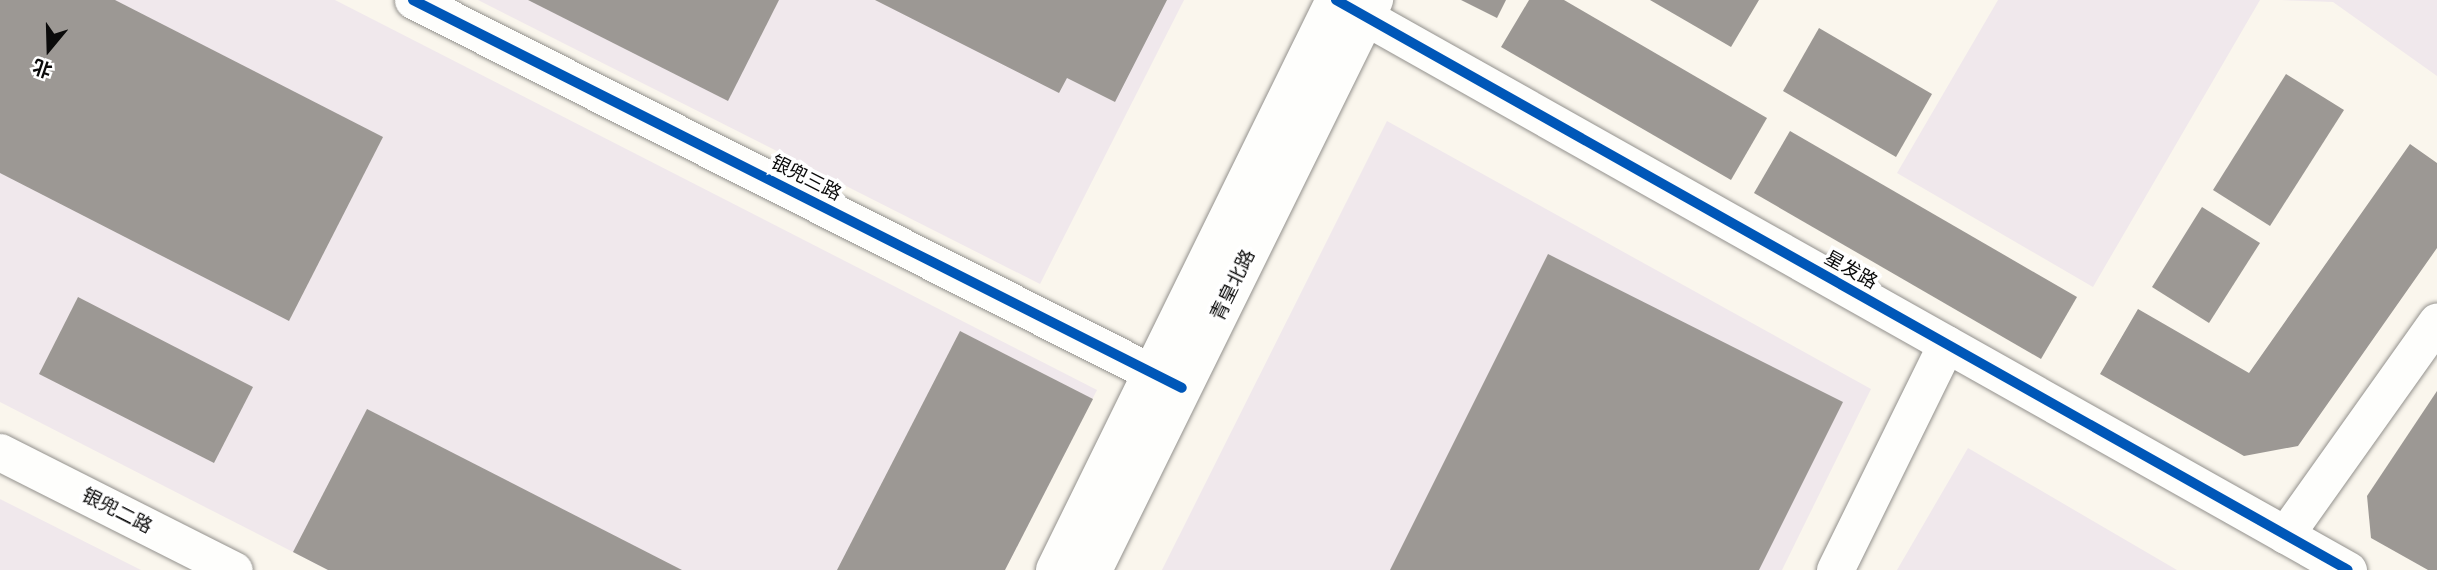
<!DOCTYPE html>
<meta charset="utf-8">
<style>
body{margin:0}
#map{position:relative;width:2437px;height:570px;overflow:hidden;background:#faf6ed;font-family:"Source Serif 4","Noto Sans SC",serif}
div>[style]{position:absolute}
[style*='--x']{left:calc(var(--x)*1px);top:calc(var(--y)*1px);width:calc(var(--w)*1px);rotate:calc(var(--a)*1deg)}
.industrial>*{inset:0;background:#f0e8ec}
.building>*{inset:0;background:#9c9894}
.roads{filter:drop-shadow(0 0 2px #93918d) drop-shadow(0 0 2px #93918d)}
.minor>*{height:37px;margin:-18.5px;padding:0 18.5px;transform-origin:18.5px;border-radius:18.5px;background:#fefefc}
.tertiary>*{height:38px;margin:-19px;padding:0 19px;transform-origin:19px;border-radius:19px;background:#fefefc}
.cycleway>*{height:10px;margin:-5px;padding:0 5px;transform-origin:5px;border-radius:5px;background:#0057b8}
span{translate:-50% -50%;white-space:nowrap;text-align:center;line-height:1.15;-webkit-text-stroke:7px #fff;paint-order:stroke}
.street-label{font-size:19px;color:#0b0b0b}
.north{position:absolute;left:14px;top:14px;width:70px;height:70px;-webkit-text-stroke:5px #fff;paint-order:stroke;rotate:199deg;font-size:19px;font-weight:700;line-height:28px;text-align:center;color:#0b0b0b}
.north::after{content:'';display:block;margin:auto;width:24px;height:32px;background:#0b0b0b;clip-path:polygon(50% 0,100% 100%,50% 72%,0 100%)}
</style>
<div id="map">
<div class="industrial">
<div style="clip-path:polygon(0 0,335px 0,1097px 390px,1005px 570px,328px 570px,0 402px)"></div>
<div style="clip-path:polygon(478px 0,1184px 0,1040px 284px)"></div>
<div style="clip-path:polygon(1998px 0,2260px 0,2093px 287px,1897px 173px)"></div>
<div style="clip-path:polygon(2281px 0,2437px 0,2437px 76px,2333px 2px)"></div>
<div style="clip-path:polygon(1387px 121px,1871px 389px,1782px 570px,1162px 570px)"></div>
<div style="clip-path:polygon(1968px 448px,2177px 570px,1897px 570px)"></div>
<div style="clip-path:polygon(0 499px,141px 570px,0 570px)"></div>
</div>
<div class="building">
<div style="clip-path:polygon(0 0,115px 0,383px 137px,289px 321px,0 173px)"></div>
<div style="clip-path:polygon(528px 0,779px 0,728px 101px)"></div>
<div style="clip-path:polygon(875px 0,1167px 0,1115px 102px,1067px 78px,1059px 93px)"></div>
<div style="clip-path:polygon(1461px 0,1506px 0,1497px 18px)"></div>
<div style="clip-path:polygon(1529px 0,1564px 0,1767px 118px,1731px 180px,1501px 47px)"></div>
<div style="clip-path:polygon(1650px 0,1759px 0,1731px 47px)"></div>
<div style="clip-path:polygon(1819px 28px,1932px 94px,1896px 157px,1783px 91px)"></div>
<div style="clip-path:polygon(2286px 74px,2344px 110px,2270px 226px,2213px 190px)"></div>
<div style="clip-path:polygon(1790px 131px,2077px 297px,2041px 359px,1754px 193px)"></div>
<div style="clip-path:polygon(2410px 144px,2437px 163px,2437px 248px,2298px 446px,2244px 456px,2100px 374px,2138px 309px,2249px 373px)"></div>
<div style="clip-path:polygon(2202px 207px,2260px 243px,2209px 323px,2152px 287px)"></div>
<div style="clip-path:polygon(1548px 254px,1843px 402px,1759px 570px,1390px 570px)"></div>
<div style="clip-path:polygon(78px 297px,253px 387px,214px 463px,39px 374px)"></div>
<div style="clip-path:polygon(960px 331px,1093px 399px,1005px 570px,837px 570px)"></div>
<div style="clip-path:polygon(2437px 391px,2437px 570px,2428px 570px,2371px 538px,2367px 496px)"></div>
<div style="clip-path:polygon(367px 409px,682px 570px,328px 570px,293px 552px)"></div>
</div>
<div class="roads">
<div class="minor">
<div style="--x:413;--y:0;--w:857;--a:26.77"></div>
<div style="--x:1339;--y:2;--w:1158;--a:29.38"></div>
<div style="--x:0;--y:452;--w:262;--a:26.8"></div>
<div style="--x:2285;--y:535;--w:262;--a:-54.6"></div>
<div style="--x:1835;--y:570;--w:252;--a:-63.8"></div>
</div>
<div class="tertiary">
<div style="--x:1055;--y:570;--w:635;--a:-63.84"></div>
<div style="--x:1093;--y:570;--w:636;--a:-63.76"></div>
</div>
</div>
<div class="cycleway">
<div style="--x:413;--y:0;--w:861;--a:26.77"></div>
<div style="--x:1336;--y:0;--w:1161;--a:29.39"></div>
</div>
<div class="street-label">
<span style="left:806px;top:178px;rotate:27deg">银兜三路</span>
<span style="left:1851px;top:270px;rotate:29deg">星发路</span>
<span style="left:1233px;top:285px;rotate:-64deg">青皇北路</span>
<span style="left:117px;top:511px;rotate:27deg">银兜二路</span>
</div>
<div class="north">北</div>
</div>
